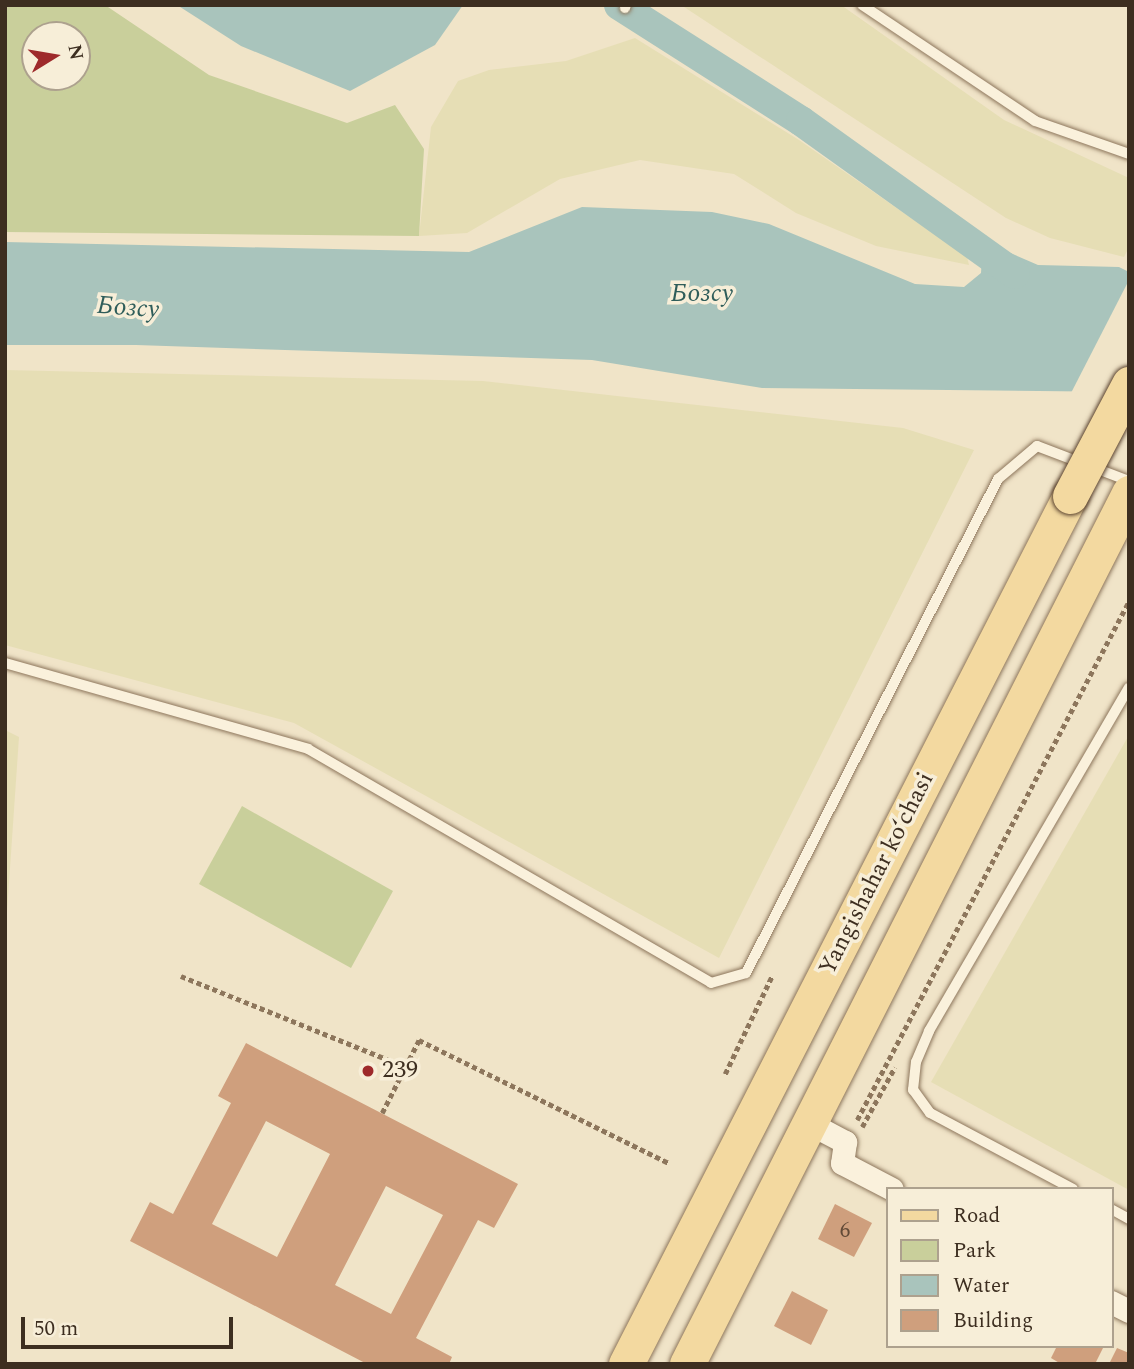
<!DOCTYPE html>
<meta charset="utf-8">
<style>
body{margin:0}
#map{position:relative;width:1134px;height:1369px;overflow:hidden;background:#f0e4c8;font-family:Spectral,serif}
div>[style]{position:absolute}
[style*='--x']{left:calc(var(--x)*1px);top:calc(var(--y)*1px);width:calc(var(--w)*1px);rotate:calc(var(--a)*1deg)}
.farmland>*{inset:0;background:#e6deb5}
.green>*{inset:0;background:#c9cf9b}
.water>*{inset:0;background:#a9c4bc}
.pier>*{inset:0;background:#f0e4c8}
.canal>*{height:30px;margin:-15px;padding:0 15px;transform-origin:15px;border-radius:15px;background:#a9c4bc}
.building>*{inset:0;background:#cf9f7d}
.path>*{height:4.5px;margin-top:-2.25px;transform-origin:0;background:repeating-linear-gradient(90deg,#8d765c 0 5px,transparent 0 8.5px)}
.roads{filter:drop-shadow(0 0 2px #8d765c) drop-shadow(0 0 2px #8d765c)}
.lane>*{height:10px;margin:-5px;padding:0 5px;transform-origin:5px;border-radius:5px;background:#faf1dc}
.street>*{height:23px;margin:-11.5px;padding:0 11.5px;transform-origin:11.5px;border-radius:11.5px;background:#faf1dc}
.primary>*{height:35px;margin:-17.5px;padding:0 17.5px;transform-origin:17.5px;border-radius:17.5px;background:#f3d9a0}
.bridges{filter:drop-shadow(0 0 2px #5b4430) drop-shadow(0 0 2px #5b4430)}
.primary-bridge>*{height:35px;margin:-17.5px;padding:0 17.5px;transform-origin:17.5px;border-radius:17.5px;background:#f3d9a0}
.dots>*{width:19px;height:19px;translate:-50% -50%;box-sizing:border-box;border:4px solid #f7eed8;border-radius:50%}
span{translate:-50% -50%;white-space:nowrap;text-align:center;line-height:1.15;-webkit-text-stroke:7px #f7eed8;paint-order:stroke}
.number-label{font-size:21px;color:#624a37}
.number-label span{-webkit-text-stroke-width:0}
.street-label{font-size:24px;color:#3d2e20}
.poi-label{font-size:24px;color:#3d2e20}
.left{translate:0 -50%;text-align:left}
.water-label{font-size:26px;color:#2f5d5a;font-style:italic}
.frame{position:absolute;inset:0;border:7px solid #3d2e20;pointer-events:none}
.legend{position:absolute;left:886px;top:1187px;width:228px;height:161px;box-sizing:border-box;background:#f7eed8;border:2px solid #ada18e;margin:0;padding:9px 12px;list-style:none;font-size:21px;color:#3d2e20}
.legend li{display:flex;align-items:center;gap:14px;height:35px}
.legend b{width:35px;border:2px solid #ada18e}
.north{position:absolute;left:21px;top:21px;width:70px;height:70px;box-sizing:border-box;background:#f7eed8;border:2px solid #ada18e;border-radius:50%;rotate:79deg;font-size:19px;font-weight:700;line-height:28px;text-align:center;color:#3d2e20}
.north::after{content:'';display:block;margin:auto;width:24px;height:32px;background:#9e2a2b;clip-path:polygon(50% 0,100% 100%,50% 72%,0 100%)}
.scale{position:absolute;left:21px;top:1317px;width:212px;height:32px;box-sizing:border-box;border:4px solid #3d2e20;border-top:0;padding-left:9px;font-size:21px;line-height:24px;white-space:nowrap;color:#3d2e20;-webkit-text-stroke:5px #f7eed8;paint-order:stroke}
</style>
<div id="map">
<div class="farmland">
<div style="clip-path:polygon(681px 5px,841px 5px,1004px 120px,1129px 178px,1129px 247px,1124px 257px,1050px 238px,1006px 218px)"></div>
<div style="clip-path:polygon(635px 38px,799px 140px,967px 257px,969px 265px,876px 246px,796px 213px,734px 174px,640px 160px,560px 179px,467px 233px,419px 236px,431px 127px,458px 81px,489px 70px,566px 61px)"></div>
<div style="clip-path:polygon(5px 370px,483px 381px,903px 428px,974px 450px,719px 958px,294px 723px,5px 645px)"></div>
<div style="clip-path:polygon(5px 730px,19px 737px,5px 941px)"></div>
<div style="clip-path:polygon(1129px 735px,1129px 1190px,931px 1082px)"></div>
</div>
<div class="green">
<div style="clip-path:polygon(evenodd,5px 5px,105px 5px,209px 75px,347px 123px,395px 105px,424px 149px,419px 236px,5px 232px,5px 5px,35px 35px,77px 35px,77px 77px,35px 77px,35px 35px)"></div>
<div style="clip-path:polygon(242px 806px,393px 891px,351px 968px,199px 884px)"></div>
</div>
<div class="water">
<div style="clip-path:polygon(177px 5px,463px 5px,435px 45px,350px 91px,241px 46px)"></div>
<div style="clip-path:polygon(582px 207px,712px 212px,769px 224px,915px 284px,964px 287px,981px 273px,983px 241px,1038px 265px,1119px 267px,1129px 272px,1129px 392px,762px 388px,592px 360px,136px 345px,5px 345px,5px 242px,469px 252px)"></div>
</div>
<div class="pier">
<div style="clip-path:polygon(1129px 280px,1129px 396px,1071px 393px)"></div>
</div>
<div class="canal">
<div style="--x:619;--y:5;--w:216;--a:32.5"></div>
<div style="--x:801;--y:121;--w:263;--a:35.6"></div>
</div>
<div class="building">
<div style="clip-path:polygon(evenodd,246px 1043px,518px 1184px,494px 1228px,478px 1220px,416px 1338px,452px 1357px,449px 1364px,367px 1364px,130px 1241px,150px 1202px,173px 1214px,231px 1103px,218px 1096px,246px 1043px,266px 1121px,330px 1154px,277px 1257px,212px 1224px,266px 1121px,246px 1043px,386px 1186px,443px 1215px,391px 1314px,335px 1285px,386px 1186px)"></div>
<div style="clip-path:polygon(835px 1204px,872px 1223px,854px 1257px,818px 1239px)"></div>
<div style="clip-path:polygon(792px 1291px,828px 1310px,811px 1345px,774px 1326px)"></div>
<div style="clip-path:polygon(1057px 1346px,1104px 1346px,1095px 1364px,1061px 1364px,1051px 1358px)"></div>
<div style="clip-path:polygon(1117px 1348px,1129px 1353px,1129px 1364px,1109px 1364px)"></div>
</div>
<div class="path">
<div style="--x:181;--y:976;--w:240;--a:22"></div>
<div style="--x:725;--y:1074;--w:109;--a:-64.4"></div>
<div style="--x:382;--y:1113;--w:82;--a:-63.1"></div>
<div style="--x:419;--y:1040;--w:279;--a:26.2"></div>
<div style="--x:857;--y:1120;--w:586;--a:-62.34"></div>
<div style="--x:862;--y:1127;--w:68;--a:-61.2"></div>
</div>
<div class="roads">
<div class="lane">
<div style="--x:862;--y:5;--w:208;--a:33.8"></div>
<div style="--x:1035;--y:121;--w:100;--a:19.3"></div>
<div style="--x:625;--y:8;--w:3;--a:-72"></div>
<div style="--x:5;--y:663;--w:315;--a:15.8"></div>
<div style="--x:308;--y:749;--w:466;--a:30.1"></div>
<div style="--x:711;--y:983;--w:36;--a:-16"></div>
<div style="--x:746;--y:973;--w:555;--a:-62.97"></div>
<div style="--x:998;--y:479;--w:51;--a:-40.2"></div>
<div style="--x:1037;--y:446;--w:98;--a:20.8"></div>
<div style="--x:1073;--y:1189;--w:162;--a:-152"></div>
<div style="--x:930;--y:1113;--w:29;--a:-126"></div>
<div style="--x:913;--y:1090;--w:28;--a:-84"></div>
<div style="--x:916;--y:1062;--w:34;--a:-67"></div>
<div style="--x:929;--y:1031;--w:397;--a:-59.8"></div>
<div style="--x:1111;--y:1209;--w:21;--a:29"></div>
</div>
<div class="street">
<div style="--x:809;--y:1123;--w:41;--a:27.8"></div>
<div style="--x:845;--y:1142;--w:21;--a:98"></div>
<div style="--x:842;--y:1163;--w:56;--a:27.5"></div>
<div style="--x:1111;--y:1302;--w:20;--a:27"></div>
</div>
<div class="primary">
<div style="--x:626;--y:1364;--w:975;--a:-62.91"></div>
<div style="--x:687;--y:1364;--w:977;--a:-63.09"></div>
</div>
</div>
<div class="bridges">
<div class="primary-bridge">
<div style="--x:1070;--y:496;--w:127;--a:-62.2"></div>
</div>
</div>
<div class="dots">
<div style="left:368px;top:1071px;background:#9e2a2b"></div>
</div>
<div class="number-label">
<span style="left:845px;top:1231px">6</span>
</div>
<div class="street-label">
<span style="left:877px;top:874px;rotate:-63deg">Yangishahar ko‘chasi</span>
</div>
<div class="poi-label">
<span class="left" style="left:382px;top:1071px">239</span>
</div>
<div class="water-label">
<span style="left:702px;top:294px">Бозсу</span>
<span style="left:128px;top:308px;rotate:4deg">Бозсу</span>
</div>
<div class="frame"></div>
<ul class="legend">
<li><b style="height:9px;background:#f3d9a0"></b>Road</li>
<li><b style="height:19px;background:#c9cf9b"></b>Park</li>
<li><b style="height:19px;background:#a9c4bc"></b>Water</li>
<li><b style="height:19px;background:#cf9f7d"></b>Building</li>
</ul>
<div class="north">N</div>
<div class="scale">50 m</div>
</div>
